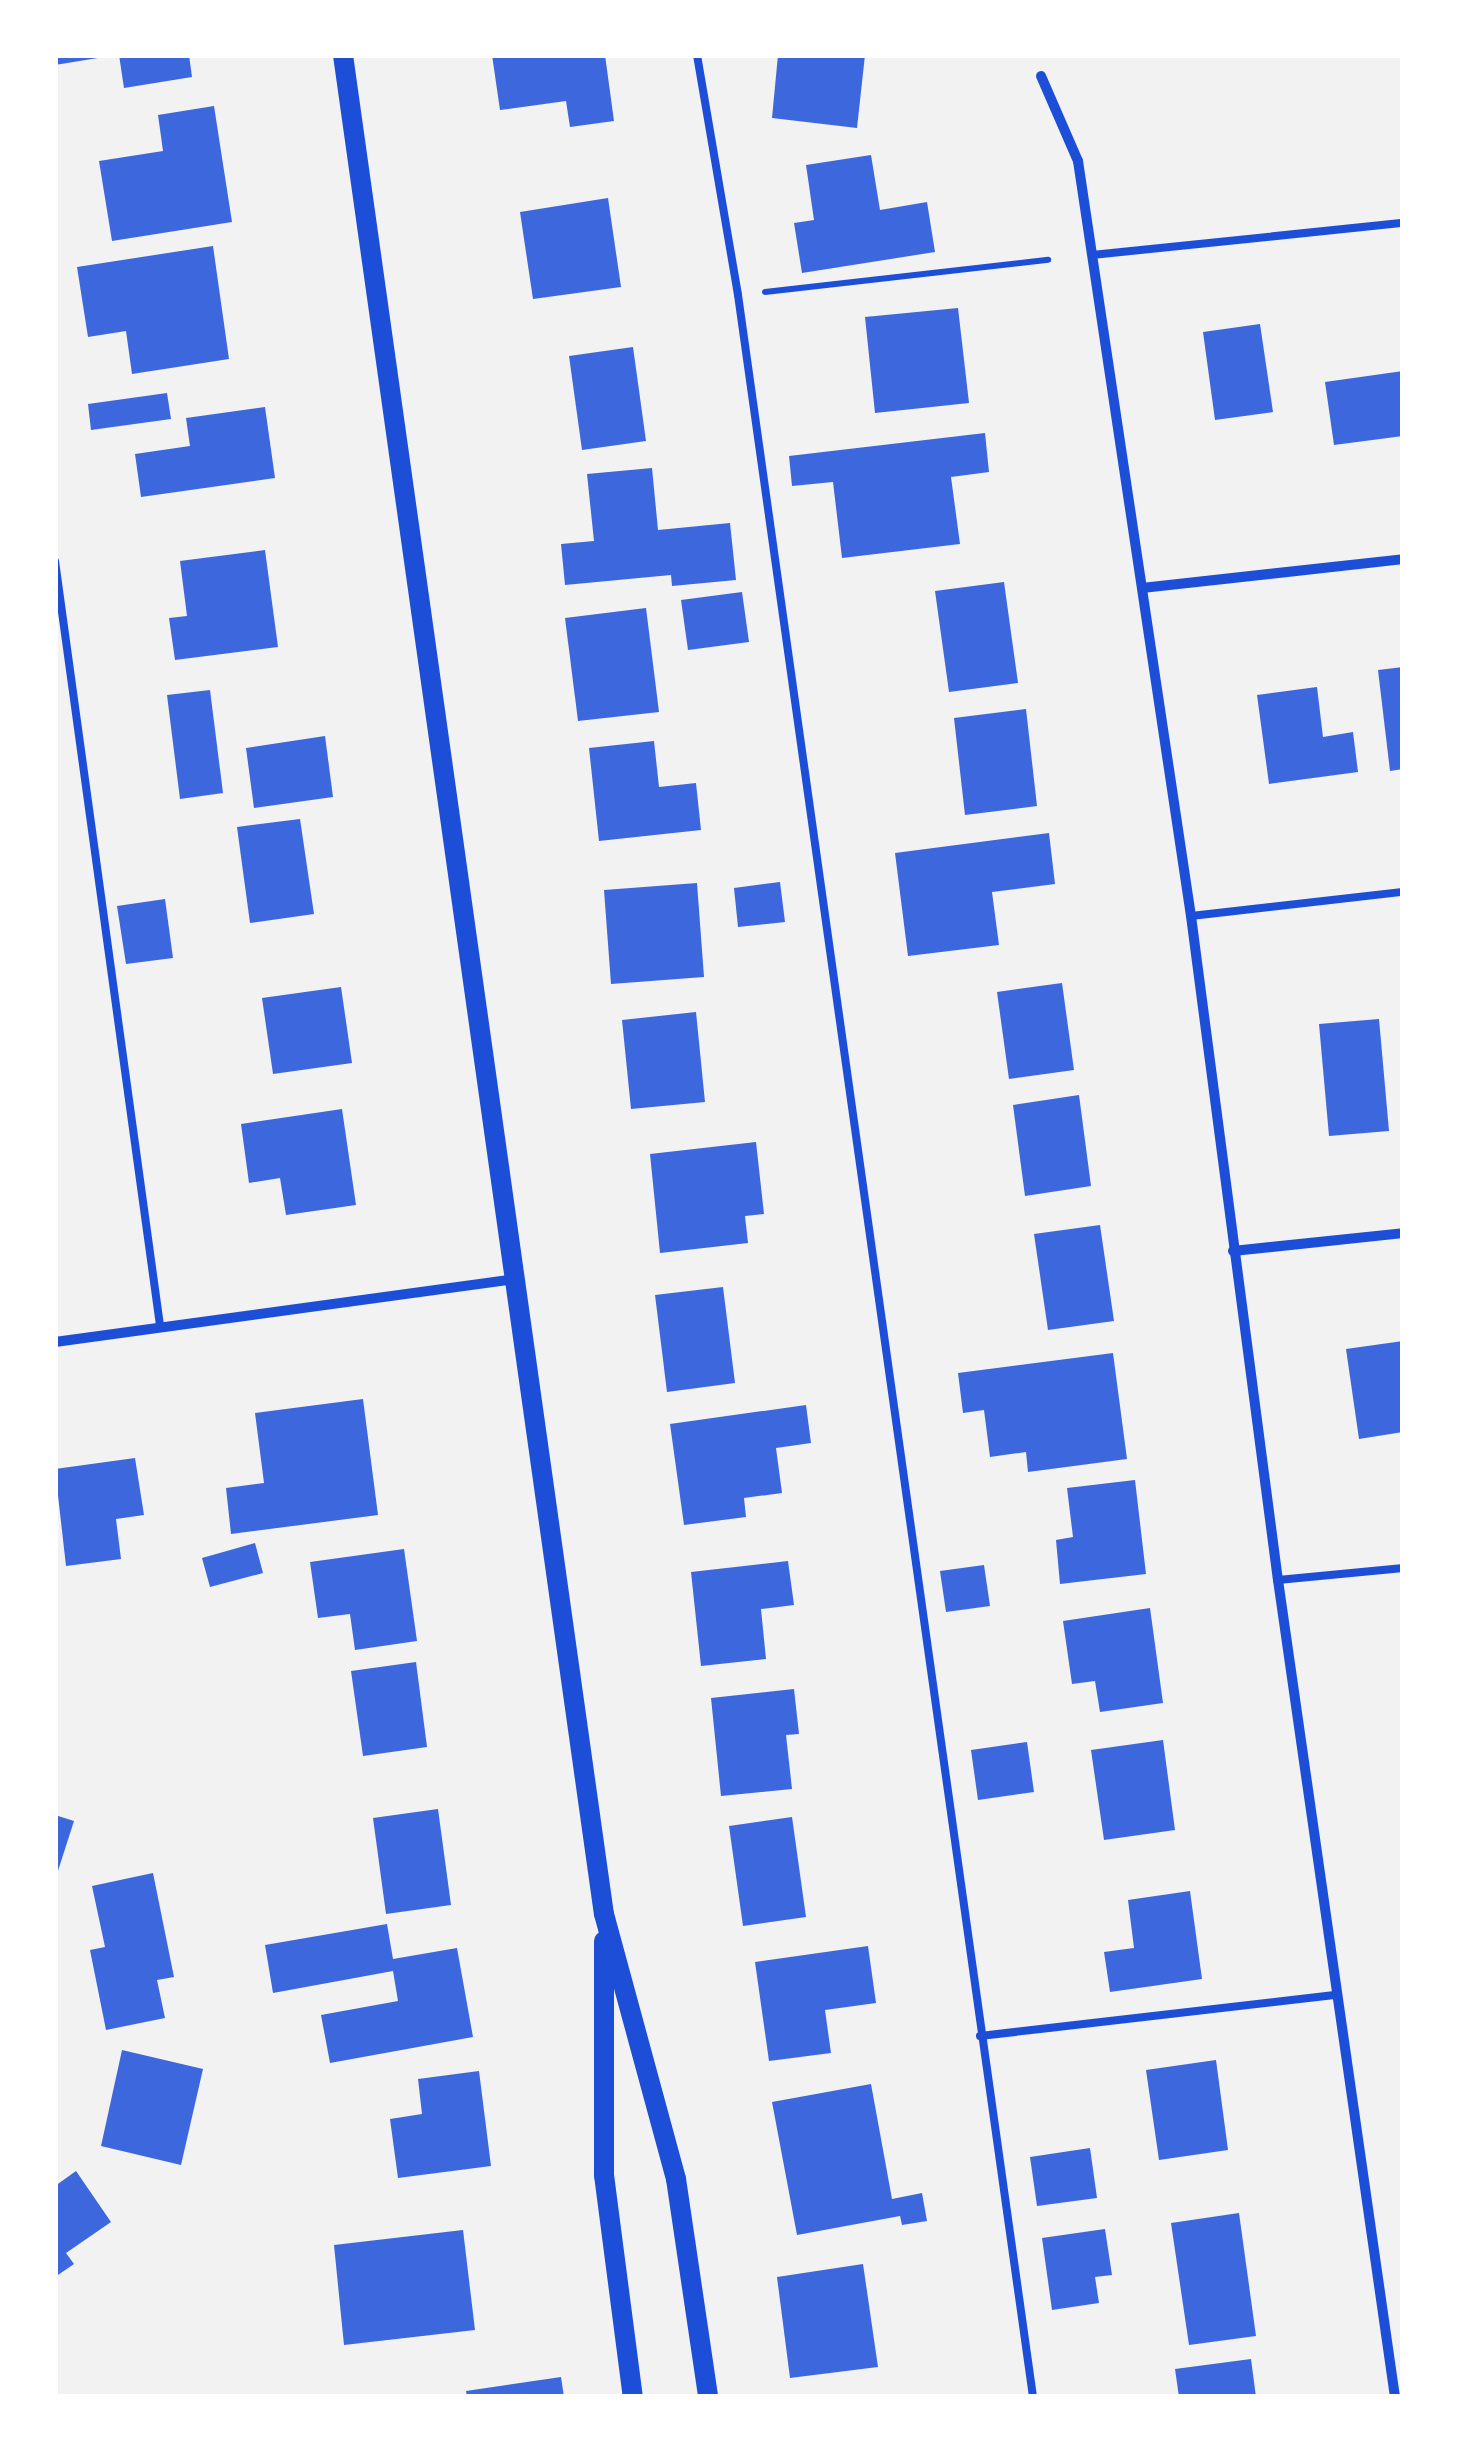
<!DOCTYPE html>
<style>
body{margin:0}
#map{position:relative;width:1458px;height:2452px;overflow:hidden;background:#f2f2f2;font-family:Karla,sans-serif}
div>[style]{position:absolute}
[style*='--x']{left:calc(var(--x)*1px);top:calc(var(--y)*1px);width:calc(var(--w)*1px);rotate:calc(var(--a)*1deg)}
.building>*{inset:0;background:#3d67dc}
.path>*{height:6px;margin:-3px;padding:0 3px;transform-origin:3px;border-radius:3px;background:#1d4ed8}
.service>*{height:8px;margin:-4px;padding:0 4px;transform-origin:4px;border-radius:4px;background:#1d4ed8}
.minor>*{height:10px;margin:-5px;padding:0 5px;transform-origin:5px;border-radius:5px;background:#1d4ed8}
.secondary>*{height:20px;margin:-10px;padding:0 10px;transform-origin:10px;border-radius:10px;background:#1d4ed8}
span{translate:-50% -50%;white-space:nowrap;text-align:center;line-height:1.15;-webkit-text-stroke:9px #fff;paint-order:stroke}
.frame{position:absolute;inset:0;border:58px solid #fff;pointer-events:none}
</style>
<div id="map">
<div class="building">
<div style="clip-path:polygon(55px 55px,103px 55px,104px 57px,55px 65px)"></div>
<div style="clip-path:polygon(119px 55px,189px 55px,192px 77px,124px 88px)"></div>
<div style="clip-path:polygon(492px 55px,605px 55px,614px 121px,570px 127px,566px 101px,500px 110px)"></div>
<div style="clip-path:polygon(778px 55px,865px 55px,857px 128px,772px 118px)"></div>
<div style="clip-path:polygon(214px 106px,232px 222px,112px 241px,99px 161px,163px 151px,158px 115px)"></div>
<div style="clip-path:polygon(871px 155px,880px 210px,927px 202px,935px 252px,802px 273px,794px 223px,814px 220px,806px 165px)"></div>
<div style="clip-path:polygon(608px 198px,621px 287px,533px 299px,520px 212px)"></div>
<div style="clip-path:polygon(213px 246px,229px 359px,132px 374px,126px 331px,88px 337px,77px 267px)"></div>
<div style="clip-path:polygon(958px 308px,969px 403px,875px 413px,865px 317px)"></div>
<div style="clip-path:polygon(1260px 324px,1273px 412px,1215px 420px,1203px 332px)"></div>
<div style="clip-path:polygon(633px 347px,646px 441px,582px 450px,569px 356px)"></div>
<div style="clip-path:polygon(1403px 371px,1403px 436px,1334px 445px,1325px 382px)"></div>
<div style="clip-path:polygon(167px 393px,171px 419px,91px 430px,88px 404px)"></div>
<div style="clip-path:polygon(265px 407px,275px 478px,141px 497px,135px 454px,190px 446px,186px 418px)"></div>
<div style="clip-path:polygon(985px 433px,989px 472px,951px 477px,960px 544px,842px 558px,833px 482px,792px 486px,789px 456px)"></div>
<div style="clip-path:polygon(652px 468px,658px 530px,730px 523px,736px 580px,672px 586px,671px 575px,565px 585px,561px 544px,594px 541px,587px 474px)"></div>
<div style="clip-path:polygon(265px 550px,278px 647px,175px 660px,169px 618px,187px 616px,180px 561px)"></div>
<div style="clip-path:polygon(1004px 582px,1018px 683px,949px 692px,935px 591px)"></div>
<div style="clip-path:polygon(742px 592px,749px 642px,688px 650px,681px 600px)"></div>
<div style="clip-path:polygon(646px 608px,659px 712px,578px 721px,565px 618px)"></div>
<div style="clip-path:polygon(1403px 667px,1403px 769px,1390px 771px,1378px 670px)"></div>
<div style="clip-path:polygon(1317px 687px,1323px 737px,1353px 732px,1358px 772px,1269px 784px,1257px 695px)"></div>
<div style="clip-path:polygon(210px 690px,223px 793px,180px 799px,167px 695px)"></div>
<div style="clip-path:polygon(1026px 709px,1037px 806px,965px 815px,954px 718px)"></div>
<div style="clip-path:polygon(325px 736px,333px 797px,254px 808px,246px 748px)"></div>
<div style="clip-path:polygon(654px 741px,659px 787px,696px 783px,701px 830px,599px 841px,589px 748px)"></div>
<div style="clip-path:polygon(300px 819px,314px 914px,250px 923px,237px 827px)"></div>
<div style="clip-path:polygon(1049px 833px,1055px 884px,992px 892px,999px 945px,908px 956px,895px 853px)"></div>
<div style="clip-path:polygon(780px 882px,785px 922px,738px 927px,734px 888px)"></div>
<div style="clip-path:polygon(697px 883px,704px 977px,611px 984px,604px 890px)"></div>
<div style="clip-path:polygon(165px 899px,173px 958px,126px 964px,117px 906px)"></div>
<div style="clip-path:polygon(1062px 983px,1074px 1070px,1009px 1079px,997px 992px)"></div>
<div style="clip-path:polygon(341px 987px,352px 1063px,273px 1074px,262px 998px)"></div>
<div style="clip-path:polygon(696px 1012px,705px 1102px,631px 1109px,622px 1020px)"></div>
<div style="clip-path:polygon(1379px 1019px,1389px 1131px,1329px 1136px,1319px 1024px)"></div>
<div style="clip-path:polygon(1079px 1095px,1091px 1186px,1025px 1196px,1013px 1105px)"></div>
<div style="clip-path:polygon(342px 1109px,356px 1205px,286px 1215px,280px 1178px,249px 1183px,241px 1124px)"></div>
<div style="clip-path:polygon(756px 1142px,764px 1214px,745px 1216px,748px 1243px,660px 1253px,650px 1154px)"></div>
<div style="clip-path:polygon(1100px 1225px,1114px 1321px,1048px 1330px,1034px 1234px)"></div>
<div style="clip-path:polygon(723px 1287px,735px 1383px,667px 1392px,655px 1295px)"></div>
<div style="clip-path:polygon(1403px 1341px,1403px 1432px,1359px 1439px,1346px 1349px)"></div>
<div style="clip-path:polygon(1113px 1353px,1127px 1459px,1028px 1472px,1026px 1452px,990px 1457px,984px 1410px,963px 1413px,958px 1373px)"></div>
<div style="clip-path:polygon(363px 1399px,378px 1515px,231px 1534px,226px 1488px,264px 1483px,255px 1413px)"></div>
<div style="clip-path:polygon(806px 1405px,811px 1443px,776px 1448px,782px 1493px,744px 1498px,746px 1517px,684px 1525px,670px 1424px)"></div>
<div style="clip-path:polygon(135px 1458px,144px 1515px,116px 1519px,121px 1559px,66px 1566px,55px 1469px)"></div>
<div style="clip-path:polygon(1135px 1480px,1146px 1574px,1060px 1584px,1056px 1540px,1073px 1537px,1067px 1488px)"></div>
<div style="clip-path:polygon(255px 1543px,263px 1573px,210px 1587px,202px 1558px)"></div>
<div style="clip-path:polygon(404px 1549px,417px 1641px,355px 1650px,350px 1614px,318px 1618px,310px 1562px)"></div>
<div style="clip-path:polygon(788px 1561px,794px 1605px,761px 1609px,766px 1659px,701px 1666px,691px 1572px)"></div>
<div style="clip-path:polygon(984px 1565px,990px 1606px,946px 1612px,940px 1571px)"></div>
<div style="clip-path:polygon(1150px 1608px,1163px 1703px,1100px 1712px,1095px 1681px,1072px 1684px,1063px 1621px)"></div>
<div style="clip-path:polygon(416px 1662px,427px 1747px,363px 1756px,351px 1671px)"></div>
<div style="clip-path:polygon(794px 1689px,799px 1734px,786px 1735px,792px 1789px,721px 1796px,711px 1698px)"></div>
<div style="clip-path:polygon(1163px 1740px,1175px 1830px,1104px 1840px,1091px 1750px)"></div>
<div style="clip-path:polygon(1027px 1742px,1034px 1792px,978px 1800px,971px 1750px)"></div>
<div style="clip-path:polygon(438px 1809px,451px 1905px,386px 1914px,373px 1818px)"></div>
<div style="clip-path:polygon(55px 1815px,74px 1821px,56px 1877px,55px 1877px)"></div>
<div style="clip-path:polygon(792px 1817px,806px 1917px,743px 1926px,729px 1826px)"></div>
<div style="clip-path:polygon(153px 1873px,174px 1977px,157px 1980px,165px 2018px,106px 2030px,90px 1950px,105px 1947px,92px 1886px)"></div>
<div style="clip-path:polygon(1190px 1891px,1202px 1979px,1110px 1992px,1104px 1952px,1134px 1948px,1128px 1900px)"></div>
<div style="clip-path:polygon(387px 1924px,393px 1959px,457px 1948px,473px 2037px,330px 2063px,321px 2015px,398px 2001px,393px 1971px,273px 1993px,265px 1945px)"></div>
<div style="clip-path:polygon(868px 1946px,876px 2003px,825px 2010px,831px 2053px,769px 2061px,755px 1962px)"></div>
<div style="clip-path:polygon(122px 2050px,203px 2069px,181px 2165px,101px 2146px)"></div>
<div style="clip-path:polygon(1216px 2060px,1228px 2150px,1159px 2160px,1146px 2070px)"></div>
<div style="clip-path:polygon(479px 2071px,491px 2166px,398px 2178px,390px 2119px,422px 2114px,418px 2079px)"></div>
<div style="clip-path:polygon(871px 2084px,892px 2199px,922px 2193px,927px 2221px,902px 2225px,900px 2216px,797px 2235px,772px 2102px)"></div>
<div style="clip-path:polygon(1090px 2148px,1097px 2198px,1037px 2206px,1030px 2157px)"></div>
<div style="clip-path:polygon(76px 2171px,111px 2222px,66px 2253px,74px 2264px,55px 2277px,55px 2186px)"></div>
<div style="clip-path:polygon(1239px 2213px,1256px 2336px,1189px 2345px,1171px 2223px)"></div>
<div style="clip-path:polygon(1105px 2229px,1112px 2275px,1095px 2277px,1099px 2303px,1052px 2310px,1042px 2238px)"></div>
<div style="clip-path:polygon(463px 2230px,475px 2330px,344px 2345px,334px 2245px)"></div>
<div style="clip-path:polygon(863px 2264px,878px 2367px,790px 2378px,777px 2277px)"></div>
<div style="clip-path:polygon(1251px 2359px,1256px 2397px,1179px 2397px,1175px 2369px)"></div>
<div style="clip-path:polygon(561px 2377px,564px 2397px,467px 2397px,466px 2391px)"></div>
</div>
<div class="path">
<div style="--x:765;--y:292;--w:285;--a:-6.5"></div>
</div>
<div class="service">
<div style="--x:697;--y:55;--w:243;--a:80.3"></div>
<div style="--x:738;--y:295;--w:2123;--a:82.01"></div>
<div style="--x:1092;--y:255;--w:313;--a:-5.9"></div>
<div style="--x:55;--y:561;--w:772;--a:82.18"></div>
<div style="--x:1191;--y:916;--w:213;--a:-6.5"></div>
<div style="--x:1278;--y:1580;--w:126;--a:-5.5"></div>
<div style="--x:980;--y:2036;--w:359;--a:-6.6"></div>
</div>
<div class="minor">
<div style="--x:1041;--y:76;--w:93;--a:66.5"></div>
<div style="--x:1078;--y:161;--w:763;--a:81.49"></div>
<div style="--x:1191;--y:916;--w:670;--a:82.54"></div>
<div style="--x:1278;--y:1580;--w:825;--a:81.85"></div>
<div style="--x:1142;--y:588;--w:263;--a:-6.3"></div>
<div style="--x:1233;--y:1251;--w:171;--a:-6"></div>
<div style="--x:55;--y:1342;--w:463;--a:-7.8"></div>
</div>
<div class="secondary">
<div style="--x:343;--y:55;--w:1877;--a:82.01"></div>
<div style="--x:604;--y:1914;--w:275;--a:74.8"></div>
<div style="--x:676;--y:2179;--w:220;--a:81.6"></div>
<div style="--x:604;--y:1941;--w:234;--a:90"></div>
<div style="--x:604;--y:2175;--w:224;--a:82.6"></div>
</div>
<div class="frame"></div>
</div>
